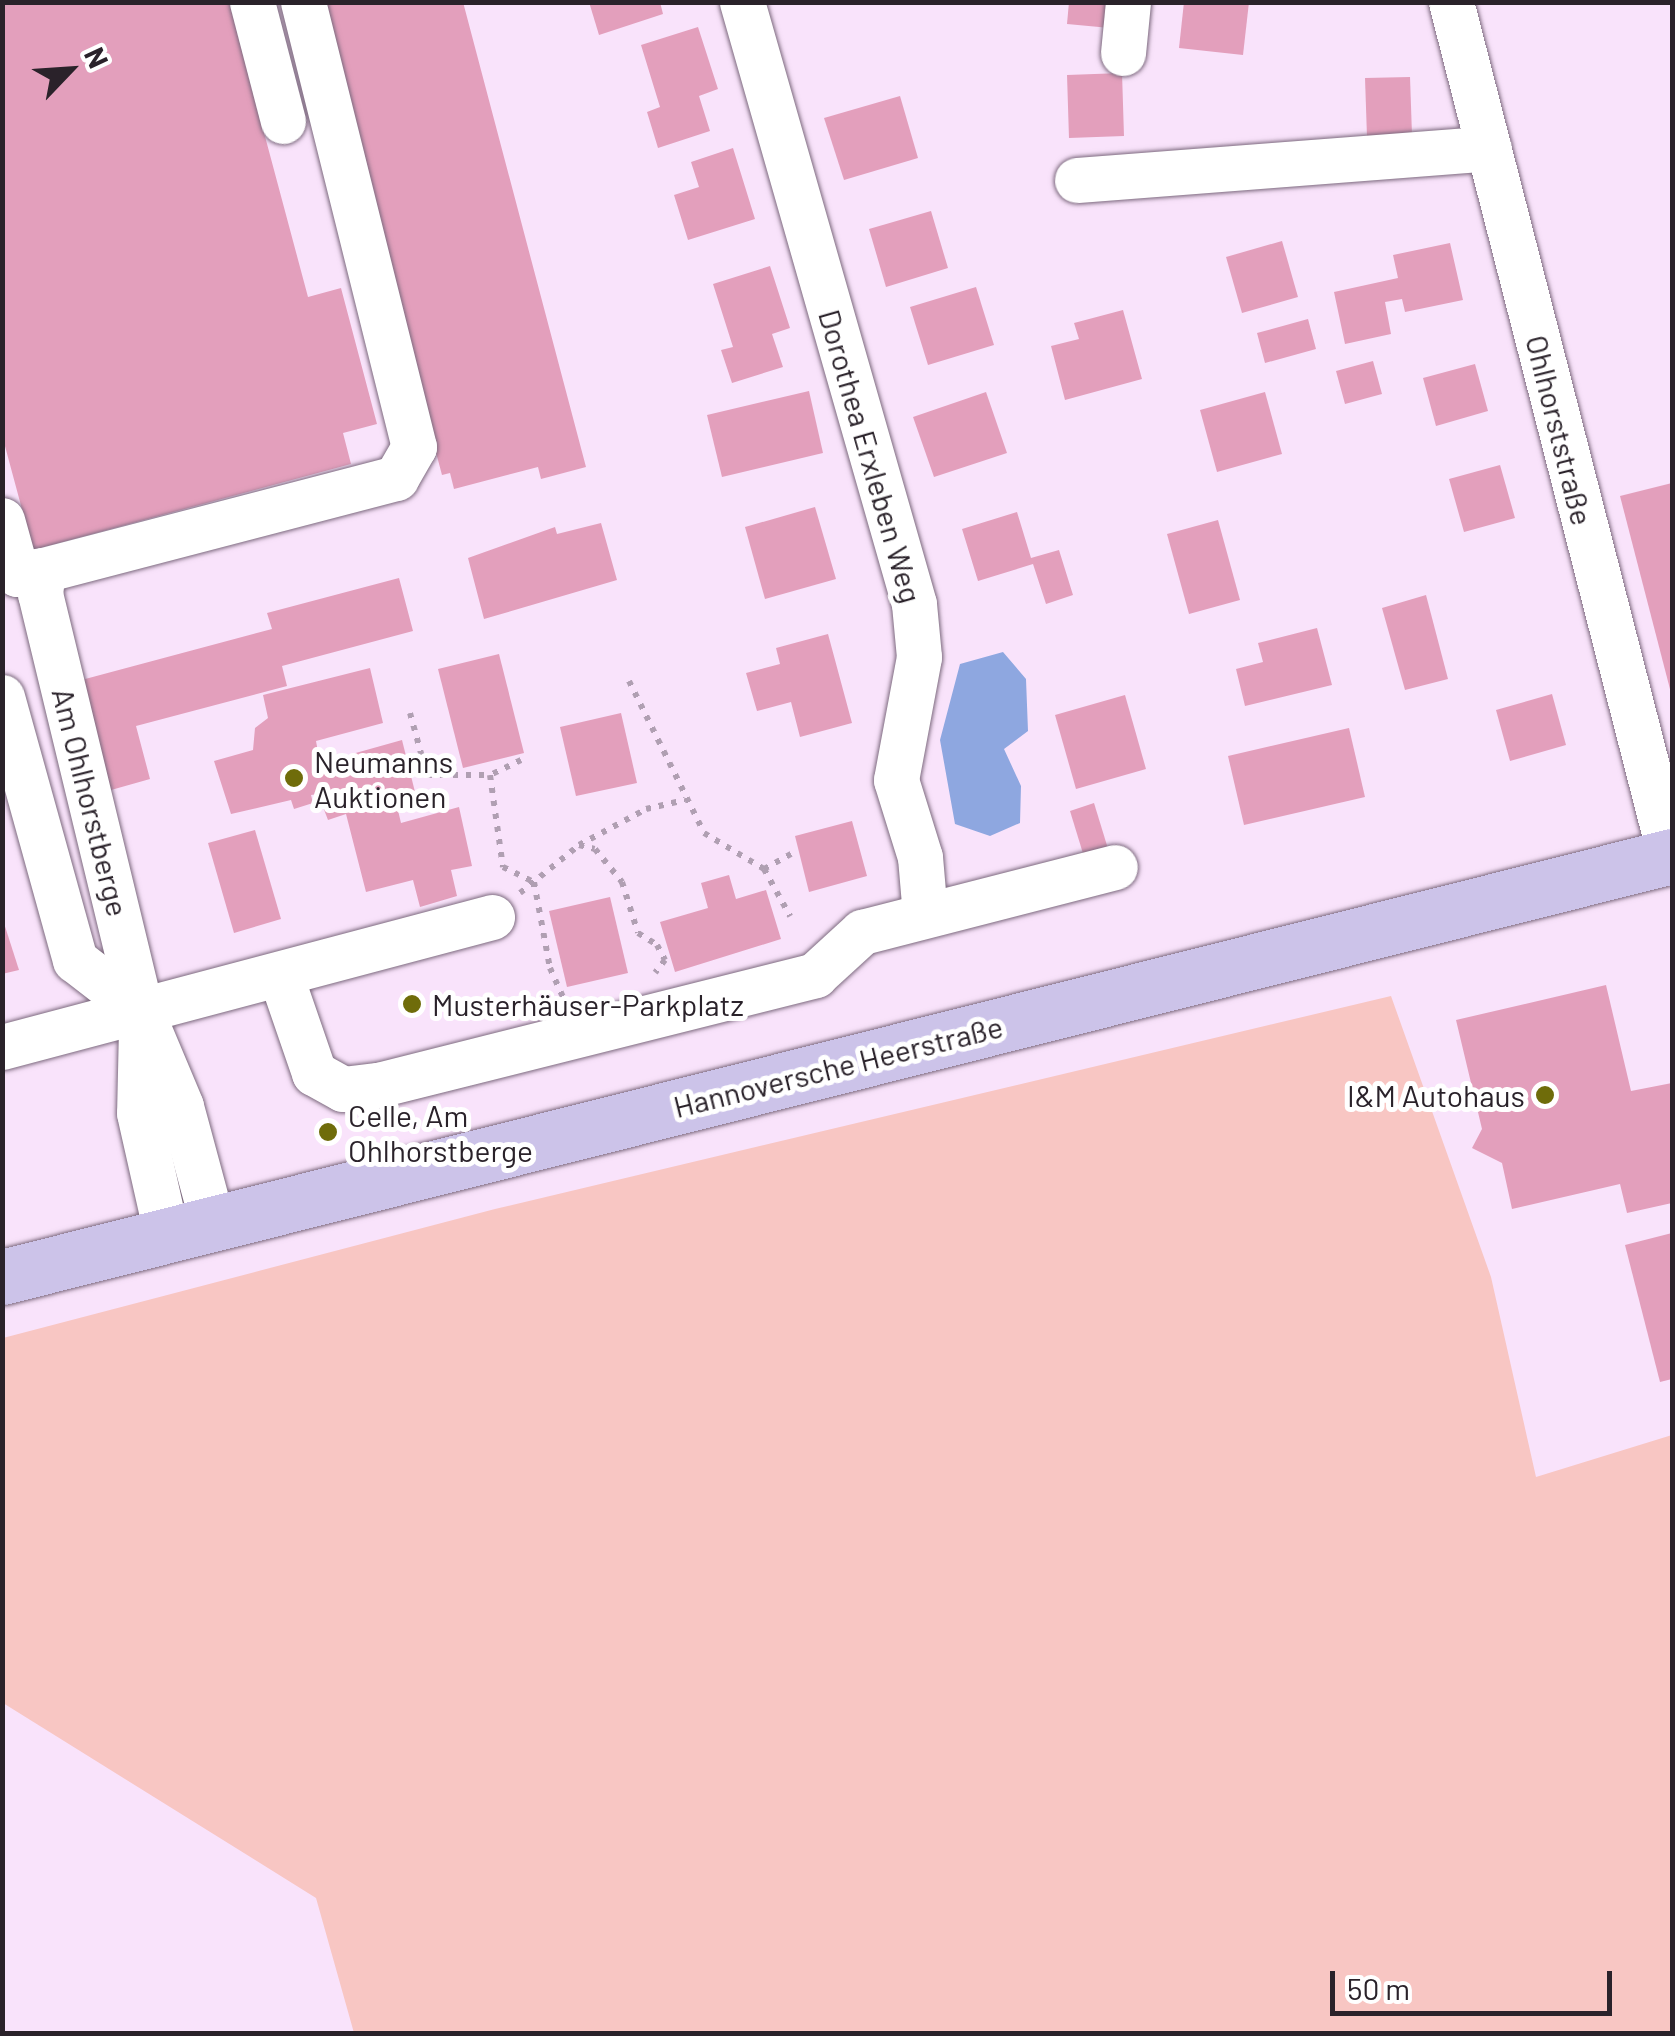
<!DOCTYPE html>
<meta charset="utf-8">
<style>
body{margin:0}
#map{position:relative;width:1675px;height:2036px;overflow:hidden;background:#f9e3fb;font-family:Barlow,sans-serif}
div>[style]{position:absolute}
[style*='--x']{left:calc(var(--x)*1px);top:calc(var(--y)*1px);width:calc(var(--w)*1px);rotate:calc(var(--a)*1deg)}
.green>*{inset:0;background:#f8c6c3}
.water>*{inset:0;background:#8ea7e0}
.building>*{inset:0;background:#e39fbc}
.path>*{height:6px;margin-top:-3px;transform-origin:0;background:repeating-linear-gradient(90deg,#b09fb2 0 5px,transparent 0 13px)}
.roads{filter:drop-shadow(0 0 2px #7d6a7f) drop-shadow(0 0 2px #7d6a7f)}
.minor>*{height:45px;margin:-22.5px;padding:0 22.5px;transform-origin:22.5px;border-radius:22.5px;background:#fff}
.major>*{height:55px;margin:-27.5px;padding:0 27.5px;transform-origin:27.5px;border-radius:27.5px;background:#ccc3e9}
.dots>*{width:28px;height:28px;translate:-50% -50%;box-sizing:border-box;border:5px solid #fff;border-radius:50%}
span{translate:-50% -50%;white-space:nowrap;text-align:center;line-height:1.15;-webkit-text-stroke:10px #fff;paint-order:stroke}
.street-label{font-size:30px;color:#2a222a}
.poi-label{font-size:30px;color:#2a222a}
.left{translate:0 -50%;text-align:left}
.right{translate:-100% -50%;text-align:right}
.frame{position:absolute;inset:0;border:5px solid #2a222a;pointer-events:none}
.north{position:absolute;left:20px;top:20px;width:100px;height:100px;-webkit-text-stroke:8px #fff;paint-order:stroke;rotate:65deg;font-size:28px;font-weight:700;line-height:40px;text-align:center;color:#2a222a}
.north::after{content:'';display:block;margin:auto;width:35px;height:45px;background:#2a222a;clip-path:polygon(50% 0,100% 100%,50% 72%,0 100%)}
.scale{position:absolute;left:1330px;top:1971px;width:282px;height:45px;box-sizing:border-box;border:5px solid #2a222a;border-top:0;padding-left:12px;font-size:30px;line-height:35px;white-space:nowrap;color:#2a222a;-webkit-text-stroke:8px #fff;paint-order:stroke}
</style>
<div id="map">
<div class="green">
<div style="clip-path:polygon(1391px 996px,1491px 1277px,1536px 1477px,1672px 1435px,1672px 2033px,354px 2033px,316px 1898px,3px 1703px,3px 1338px,495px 1209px)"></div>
</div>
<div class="water">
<div style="clip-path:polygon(1003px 652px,1026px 679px,1028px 731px,1004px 749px,1021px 786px,1020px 823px,990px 836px,955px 824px,940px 740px,960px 664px)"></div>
</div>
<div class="building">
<div style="clip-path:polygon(2px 2px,229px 2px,308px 297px,341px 288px,377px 424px,343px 433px,351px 464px,33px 550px,2px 435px)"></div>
<div style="clip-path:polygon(316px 2px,463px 2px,586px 467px,541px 479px,538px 467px,454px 489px,450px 473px,442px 475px)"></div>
<div style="clip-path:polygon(589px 2px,660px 2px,663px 14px,599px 35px)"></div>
<div style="clip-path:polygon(1069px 2px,1113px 2px,1110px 28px,1067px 24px)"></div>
<div style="clip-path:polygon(1184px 2px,1249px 2px,1243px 55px,1179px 48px)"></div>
<div style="clip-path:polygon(698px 27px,718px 89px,699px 96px,710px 131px,658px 148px,647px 112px,660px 107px,641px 45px)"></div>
<div style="clip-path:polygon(1122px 73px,1124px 136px,1069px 138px,1067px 75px)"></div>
<div style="clip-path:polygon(1410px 77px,1412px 135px,1367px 137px,1365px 78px)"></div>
<div style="clip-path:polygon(900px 96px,918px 158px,844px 180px,824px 118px)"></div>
<div style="clip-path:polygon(733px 148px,755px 219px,688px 240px,674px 195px,699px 187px,691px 162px)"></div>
<div style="clip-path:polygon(931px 211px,948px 268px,886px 287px,869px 229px)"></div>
<div style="clip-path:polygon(1282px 241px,1298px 297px,1242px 313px,1226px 257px)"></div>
<div style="clip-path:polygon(1450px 243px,1463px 300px,1405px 312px,1402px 299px,1385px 302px,1391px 334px,1345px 344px,1334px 292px,1398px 278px,1393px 255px)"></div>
<div style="clip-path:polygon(770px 266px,790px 328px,772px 334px,783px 367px,732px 383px,721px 350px,733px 347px,713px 284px)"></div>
<div style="clip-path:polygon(976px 287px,994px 345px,928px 365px,910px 307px)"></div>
<div style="clip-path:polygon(1123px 310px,1142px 379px,1065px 400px,1051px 346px,1079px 339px,1074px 323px)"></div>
<div style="clip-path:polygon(1308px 319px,1316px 349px,1265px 363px,1257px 333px)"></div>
<div style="clip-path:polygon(1373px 361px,1382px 394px,1345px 404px,1336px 371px)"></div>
<div style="clip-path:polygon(1475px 364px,1488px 411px,1436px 426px,1423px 378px)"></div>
<div style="clip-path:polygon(809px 391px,823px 453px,722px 477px,707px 415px)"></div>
<div style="clip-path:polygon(986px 392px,1007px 453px,934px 477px,913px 417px)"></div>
<div style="clip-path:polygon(1265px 392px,1282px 454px,1217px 472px,1200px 410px)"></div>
<div style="clip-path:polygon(1500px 465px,1515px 518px,1464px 532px,1449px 479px)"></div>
<div style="clip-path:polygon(1672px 483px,1672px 693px,1671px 693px,1620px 496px)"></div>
<div style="clip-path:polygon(815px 507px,836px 579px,765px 599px,745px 527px)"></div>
<div style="clip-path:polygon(1017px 512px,1031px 558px,1059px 550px,1073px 595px,1046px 604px,1033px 564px,978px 581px,962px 529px)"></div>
<div style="clip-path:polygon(1218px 520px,1240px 600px,1189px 614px,1167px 534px)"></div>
<div style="clip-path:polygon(601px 523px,617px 580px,484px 619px,468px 558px,555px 527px,557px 534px)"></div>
<div style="clip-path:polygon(399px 578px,413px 631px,282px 666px,287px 686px,136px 726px,150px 779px,104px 792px,74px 682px,272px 629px,267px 613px)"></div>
<div style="clip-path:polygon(1426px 595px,1448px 679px,1405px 690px,1382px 608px)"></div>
<div style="clip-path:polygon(1317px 628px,1332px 685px,1245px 706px,1236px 669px,1263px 662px,1258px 643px)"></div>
<div style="clip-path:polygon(828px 634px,852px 723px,800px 737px,791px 702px,757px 711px,746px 673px,780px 664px,776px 648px)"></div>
<div style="clip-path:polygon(499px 654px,524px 753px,463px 768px,438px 669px)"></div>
<div style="clip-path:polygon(370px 668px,383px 723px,316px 741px,320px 763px,402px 740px,416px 796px,396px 802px,401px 823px,459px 807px,472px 866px,451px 870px,457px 896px,420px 907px,413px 880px,366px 892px,346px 814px,328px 820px,318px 794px,311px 795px,313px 803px,294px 809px,291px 800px,231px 814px,214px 761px,253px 750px,255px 728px,268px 718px,263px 695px)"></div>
<div style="clip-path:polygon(1552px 694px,1566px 745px,1510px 761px,1496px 710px)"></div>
<div style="clip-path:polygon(1125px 695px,1146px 769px,1076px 789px,1055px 715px)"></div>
<div style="clip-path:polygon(621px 713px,637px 783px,576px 796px,560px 727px)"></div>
<div style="clip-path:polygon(1349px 728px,1365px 797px,1244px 825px,1228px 756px)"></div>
<div style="clip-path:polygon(1094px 803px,1109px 852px,1085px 860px,1070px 811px)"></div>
<div style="clip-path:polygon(852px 821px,867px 876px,809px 892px,795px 836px)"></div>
<div style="clip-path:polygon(255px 830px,281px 919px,234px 933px,208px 843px)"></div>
<div style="clip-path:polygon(729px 875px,736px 899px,766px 890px,781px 939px,675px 972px,660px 922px,708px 908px,701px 883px)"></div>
<div style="clip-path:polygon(610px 897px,628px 973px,567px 987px,549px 911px)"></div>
<div style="clip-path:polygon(2px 917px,19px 970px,2px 974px)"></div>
<div style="clip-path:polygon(1606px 985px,1631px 1091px,1672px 1083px,1672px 1203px,1627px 1213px,1620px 1184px,1512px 1209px,1502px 1163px,1472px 1148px,1482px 1129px,1456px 1020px)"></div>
<div style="clip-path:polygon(1672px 1233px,1672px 1379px,1660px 1382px,1625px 1245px)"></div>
</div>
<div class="path">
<div style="--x:629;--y:681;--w:169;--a:63.7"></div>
<div style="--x:704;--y:833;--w:70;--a:31"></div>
<div style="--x:764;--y:869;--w:31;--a:-29"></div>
<div style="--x:410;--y:713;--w:64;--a:74.7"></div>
<div style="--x:427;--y:775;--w:63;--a:0"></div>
<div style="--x:521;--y:760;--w:34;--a:154"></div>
<div style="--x:490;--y:775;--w:93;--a:82"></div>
<div style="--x:503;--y:867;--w:34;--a:26"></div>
<div style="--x:534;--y:882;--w:87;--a:79.5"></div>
<div style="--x:550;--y:968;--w:32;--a:66"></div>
<div style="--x:579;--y:845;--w:16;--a:14"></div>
<div style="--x:595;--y:849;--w:43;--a:50.7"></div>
<div style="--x:622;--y:882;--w:53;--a:72.6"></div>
<div style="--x:638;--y:933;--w:22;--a:32"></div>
<div style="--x:657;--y:945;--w:17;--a:62"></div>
<div style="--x:665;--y:960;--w:16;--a:128"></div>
<div style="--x:764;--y:869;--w:54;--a:61"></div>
<div style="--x:520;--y:893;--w:76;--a:-39.1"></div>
<div style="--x:579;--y:845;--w:76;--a:-28.2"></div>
<div style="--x:646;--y:809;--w:40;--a:-13"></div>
</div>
<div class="roads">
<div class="minor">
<div style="--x:252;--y:2;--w:123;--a:75.4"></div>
<div style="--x:742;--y:2;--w:626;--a:74.05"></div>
<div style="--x:914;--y:604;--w:53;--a:84.6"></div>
<div style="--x:919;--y:657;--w:125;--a:100.6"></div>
<div style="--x:896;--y:780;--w:81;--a:72.7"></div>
<div style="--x:920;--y:857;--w:58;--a:85.1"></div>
<div style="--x:1451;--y:2;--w:882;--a:75.62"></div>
<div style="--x:1123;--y:53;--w:51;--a:-84.4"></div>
<div style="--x:1077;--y:180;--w:413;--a:-4.4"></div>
<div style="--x:2;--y:520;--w:56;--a:74.5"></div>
<div style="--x:17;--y:574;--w:26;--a:-9"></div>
<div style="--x:2;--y:697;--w:273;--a:74.5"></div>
<div style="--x:75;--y:960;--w:83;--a:37.7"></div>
<div style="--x:280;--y:974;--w:105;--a:71"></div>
<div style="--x:314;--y:1073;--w:33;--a:29"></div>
<div style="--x:343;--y:1089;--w:35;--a:-7"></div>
<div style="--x:378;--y:1085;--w:451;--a:-14.1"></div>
<div style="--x:815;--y:975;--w:64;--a:-42.5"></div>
<div style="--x:862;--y:932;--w:261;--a:-14.4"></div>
<div style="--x:141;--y:1028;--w:85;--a:91.3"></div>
<div style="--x:139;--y:1113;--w:127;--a:77.3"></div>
<div style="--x:2;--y:1047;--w:507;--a:-14.86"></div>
<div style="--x:213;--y:1225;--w:123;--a:-105.1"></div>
<div style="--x:181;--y:1106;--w:103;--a:-112.8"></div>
<div style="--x:141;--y:1011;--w:429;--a:-103.6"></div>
<div style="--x:40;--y:594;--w:24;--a:-83"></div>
<div style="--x:43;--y:570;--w:365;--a:-14.6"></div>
<div style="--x:396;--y:478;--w:36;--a:-60"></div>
<div style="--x:414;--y:447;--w:459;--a:-104"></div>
</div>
<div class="major">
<div style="--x:2;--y:1277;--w:1722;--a:-14.15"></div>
</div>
</div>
<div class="dots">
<div style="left:294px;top:778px;background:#6f6c0a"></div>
<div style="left:412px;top:1004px;background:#6f6c0a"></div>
<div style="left:1545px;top:1095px;background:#6f6c0a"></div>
<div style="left:328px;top:1132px;background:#6f6c0a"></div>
</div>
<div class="street-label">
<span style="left:1560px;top:430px;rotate:76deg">Ohlhorststraße</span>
<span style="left:871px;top:456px;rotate:74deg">Dorothea Erxleben Weg</span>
<span style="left:91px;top:802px;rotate:76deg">Am Ohlhorstberge</span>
<span style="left:838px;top:1066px;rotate:-14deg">Hannoversche Heerstraße</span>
</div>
<div class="poi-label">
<span class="left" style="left:314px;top:778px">Neumanns<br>Auktionen</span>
<span class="left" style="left:432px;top:1004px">Musterhäuser-Parkplatz</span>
<span class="right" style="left:1525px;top:1095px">I&amp;M Autohaus</span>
<span class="left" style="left:348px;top:1132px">Celle, Am<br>Ohlhorstberge</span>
</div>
<div class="frame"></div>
<div class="north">N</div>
<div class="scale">50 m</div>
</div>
